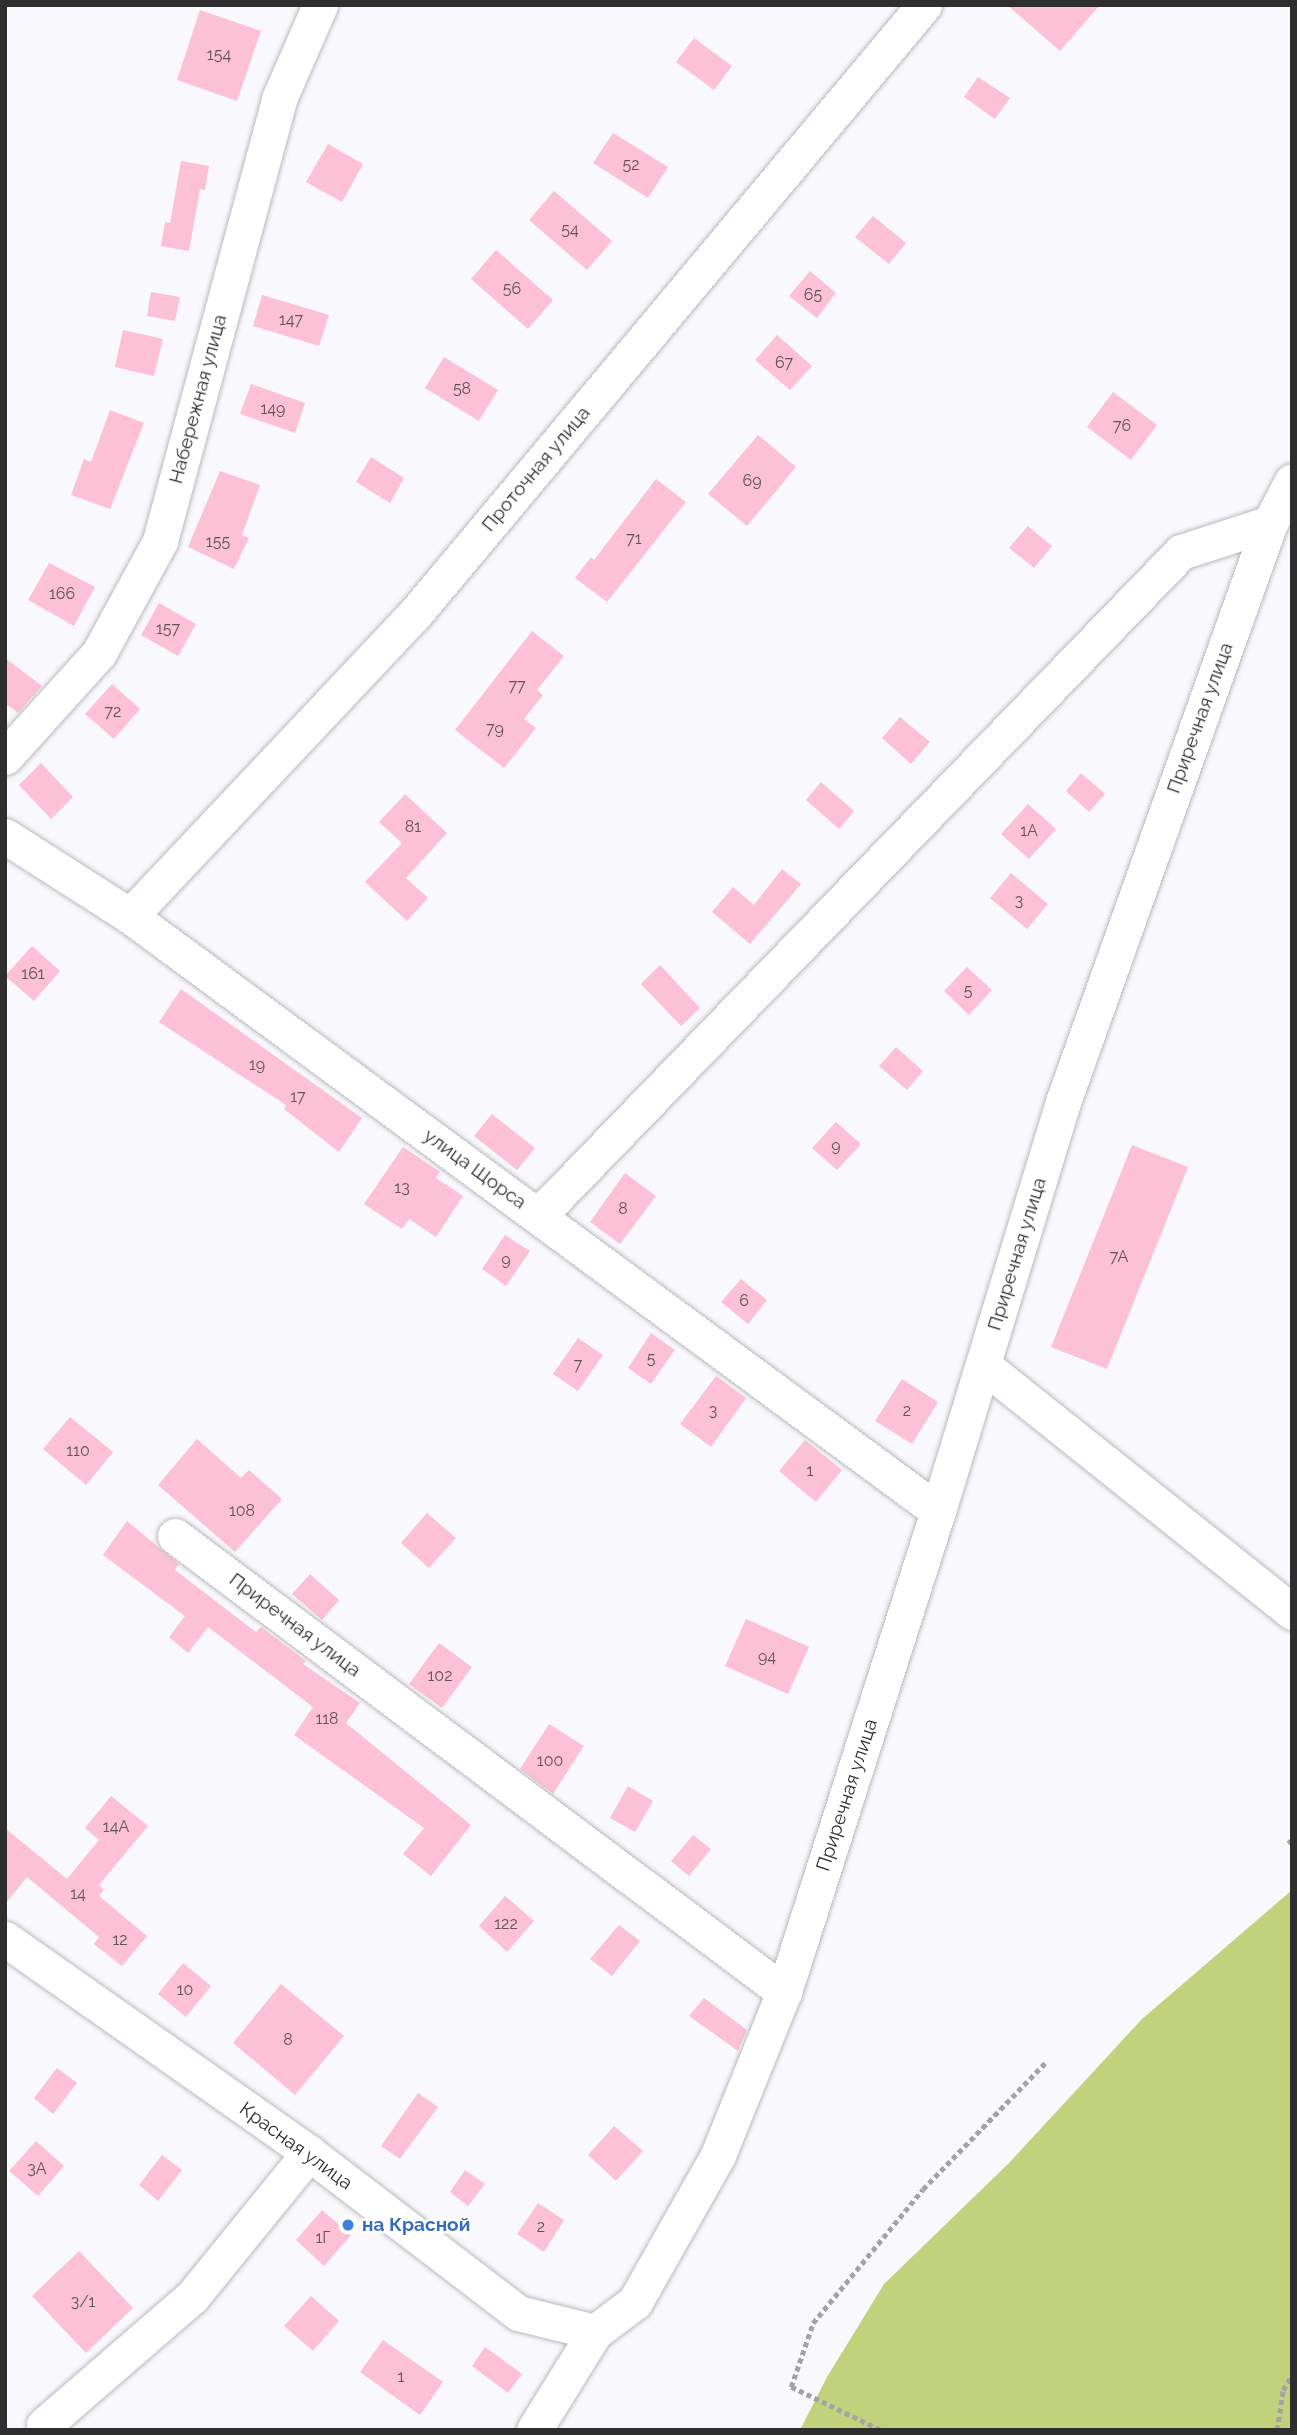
<!DOCTYPE html>
<meta charset="utf-8">
<style>
body{margin:0}
#map{position:relative;width:1297px;height:2435px;overflow:hidden;background:#f9f8fc;font-family:Raleway,sans-serif}
div>[style]{position:absolute}
[style*='--x']{left:calc(var(--x)*1px);top:calc(var(--y)*1px);width:calc(var(--w)*1px);rotate:calc(var(--a)*1deg)}
.green>*{inset:0;background:#c2d27c}
.building>*{inset:0;background:#fcc1d5}
.path>*{height:4.5px;margin-top:-2.25px;transform-origin:0;background:repeating-linear-gradient(90deg,#a3a2a5 0 5px,transparent 0 8.5px)}
.roads{filter:drop-shadow(0 0 2px #bab9bd) drop-shadow(0 0 2px #bab9bd)}
.minor>*{height:35px;margin:-17.5px;padding:0 17.5px;transform-origin:17.5px;border-radius:17.5px;background:#fff}
.dots>*{width:19px;height:19px;translate:-50% -50%;box-sizing:border-box;border:4px solid #fff;border-radius:50%}
span{translate:-50% -50%;white-space:nowrap;text-align:center;line-height:1.15;-webkit-text-stroke:5px #fff;paint-order:stroke}
.number-label{font-size:16px;color:#625358}
.number-label span{-webkit-text-stroke-width:0}
.street-label{font-size:19px;color:#2e2e2f}
.shop-label{font-size:19px;color:#366cbe;font-weight:700}
.left{translate:0 -50%;text-align:left}
.frame{position:absolute;inset:0;border:7px solid #2e2e2f;pointer-events:none}
</style>
<div id="map">
<div class="green">
<div style="clip-path:polygon(1292px 1890px,1292px 2430px,800px 2430px,827px 2377px,884px 2284px,1009px 2163px,1142px 2019px)"></div>
</div>
<div class="building">
<div style="clip-path:polygon(1007px 5px,1100px 5px,1060px 51px)"></div>
<div style="clip-path:polygon(200px 10px,261px 31px,237px 101px,177px 80px)"></div>
<div style="clip-path:polygon(694px 38px,732px 66px,714px 90px,676px 62px)"></div>
<div style="clip-path:polygon(978px 77px,1010px 98px,995px 119px,964px 97px)"></div>
<div style="clip-path:polygon(613px 133px,668px 167px,648px 198px,593px 163px)"></div>
<div style="clip-path:polygon(328px 144px,363px 164px,342px 202px,306px 182px)"></div>
<div style="clip-path:polygon(181px 161px,209px 166px,205px 190px,200px 189px,189px 251px,161px 246px,165px 222px,170px 223px)"></div>
<div style="clip-path:polygon(554px 191px,612px 241px,587px 270px,529px 220px)"></div>
<div style="clip-path:polygon(873px 216px,906px 243px,889px 264px,855px 237px)"></div>
<div style="clip-path:polygon(496px 250px,553px 300px,528px 329px,471px 279px)"></div>
<div style="clip-path:polygon(810px 271px,836px 293px,817px 318px,789px 296px)"></div>
<div style="clip-path:polygon(151px 292px,180px 297px,175px 321px,147px 316px)"></div>
<div style="clip-path:polygon(262px 295px,329px 315px,319px 346px,253px 326px)"></div>
<div style="clip-path:polygon(123px 330px,163px 339px,154px 376px,115px 367px)"></div>
<div style="clip-path:polygon(777px 335px,812px 366px,790px 390px,755px 360px)"></div>
<div style="clip-path:polygon(444px 357px,498px 390px,479px 421px,425px 388px)"></div>
<div style="clip-path:polygon(251px 384px,305px 403px,295px 433px,240px 414px)"></div>
<div style="clip-path:polygon(1113px 392px,1157px 425px,1131px 460px,1087px 427px)"></div>
<div style="clip-path:polygon(110px 410px,144px 423px,110px 509px,71px 495px,84px 459px,91px 462px)"></div>
<div style="clip-path:polygon(758px 435px,796px 467px,747px 526px,708px 494px)"></div>
<div style="clip-path:polygon(371px 457px,404px 478px,390px 503px,356px 482px)"></div>
<div style="clip-path:polygon(220px 471px,260px 485px,242px 535px,249px 538px,234px 569px,188px 547px)"></div>
<div style="clip-path:polygon(656px 479px,686px 502px,607px 602px,575px 578px,591px 557px,594px 560px)"></div>
<div style="clip-path:polygon(1028px 526px,1052px 546px,1034px 568px,1009px 548px)"></div>
<div style="clip-path:polygon(49px 563px,95px 587px,74px 626px,28px 600px)"></div>
<div style="clip-path:polygon(159px 603px,196px 624px,178px 656px,141px 635px)"></div>
<div style="clip-path:polygon(532px 631px,564px 656px,537px 690px,543px 695px,524px 719px,536px 728px,504px 768px,455px 730px)"></div>
<div style="clip-path:polygon(5px 658px,42px 686px,18px 713px,5px 703px)"></div>
<div style="clip-path:polygon(112px 684px,140px 709px,114px 739px,85px 714px)"></div>
<div style="clip-path:polygon(900px 717px,930px 742px,911px 764px,882px 738px)"></div>
<div style="clip-path:polygon(41px 763px,73px 797px,51px 819px,19px 785px)"></div>
<div style="clip-path:polygon(1081px 773px,1105px 794px,1089px 812px,1066px 791px)"></div>
<div style="clip-path:polygon(821px 782px,854px 811px,839px 829px,806px 800px)"></div>
<div style="clip-path:polygon(405px 794px,447px 833px,406px 878px,428px 898px,407px 921px,365px 882px,402px 843px,379px 822px)"></div>
<div style="clip-path:polygon(1028px 804px,1056px 829px,1029px 859px,1001px 834px)"></div>
<div style="clip-path:polygon(782px 869px,801px 884px,750px 944px,712px 912px,733px 887px,754px 905px)"></div>
<div style="clip-path:polygon(1011px 873px,1048px 904px,1027px 929px,990px 898px)"></div>
<div style="clip-path:polygon(32px 946px,60px 971px,34px 1001px,5px 976px)"></div>
<div style="clip-path:polygon(660px 965px,700px 1008px,681px 1026px,641px 984px)"></div>
<div style="clip-path:polygon(967px 967px,992px 990px,969px 1015px,944px 991px)"></div>
<div style="clip-path:polygon(181px 989px,362px 1118px,339px 1152px,284px 1109px,286px 1105px,159px 1022px)"></div>
<div style="clip-path:polygon(896px 1047px,923px 1071px,907px 1090px,879px 1066px)"></div>
<div style="clip-path:polygon(492px 1114px,535px 1148px,517px 1170px,474px 1136px)"></div>
<div style="clip-path:polygon(836px 1122px,861px 1144px,837px 1170px,812px 1148px)"></div>
<div style="clip-path:polygon(1132px 1145px,1188px 1167px,1107px 1369px,1051px 1347px)"></div>
<div style="clip-path:polygon(403px 1147px,440px 1172px,436px 1178px,463px 1196px,436px 1237px,409px 1219px,402px 1229px,364px 1204px)"></div>
<div style="clip-path:polygon(625px 1173px,656px 1196px,620px 1244px,590px 1222px)"></div>
<div style="clip-path:polygon(505px 1235px,530px 1251px,506px 1286px,482px 1269px)"></div>
<div style="clip-path:polygon(741px 1279px,767px 1300px,748px 1324px,721px 1302px)"></div>
<div style="clip-path:polygon(651px 1333px,675px 1350px,651px 1384px,628px 1368px)"></div>
<div style="clip-path:polygon(578px 1338px,603px 1355px,578px 1391px,553px 1374px)"></div>
<div style="clip-path:polygon(716px 1376px,746px 1398px,711px 1447px,680px 1424px)"></div>
<div style="clip-path:polygon(902px 1379px,938px 1402px,912px 1444px,875px 1421px)"></div>
<div style="clip-path:polygon(70px 1417px,113px 1452px,86px 1485px,43px 1449px)"></div>
<div style="clip-path:polygon(197px 1439px,241px 1478px,249px 1470px,282px 1499px,235px 1552px,158px 1485px)"></div>
<div style="clip-path:polygon(805px 1440px,842px 1470px,816px 1502px,779px 1471px)"></div>
<div style="clip-path:polygon(427px 1513px,456px 1538px,429px 1568px,401px 1543px)"></div>
<div style="clip-path:polygon(127px 1521px,179px 1564px,175px 1570px,256px 1632px,261px 1627px,306px 1661px,303px 1664px,360px 1703px,346px 1723px,471px 1825px,431px 1876px,403px 1854px,424px 1828px,294px 1735px,313px 1707px,208px 1627px,188px 1653px,169px 1637px,185px 1616px,103px 1555px)"></div>
<div style="clip-path:polygon(310px 1574px,339px 1600px,322px 1620px,292px 1594px)"></div>
<div style="clip-path:polygon(746px 1619px,809px 1647px,788px 1694px,725px 1666px)"></div>
<div style="clip-path:polygon(439px 1643px,472px 1667px,442px 1708px,409px 1684px)"></div>
<div style="clip-path:polygon(549px 1724px,584px 1746px,553px 1794px,520px 1769px)"></div>
<div style="clip-path:polygon(628px 1786px,653px 1801px,635px 1832px,610px 1818px)"></div>
<div style="clip-path:polygon(111px 1796px,148px 1826px,99px 1885px,104px 1890px,99px 1896px,147px 1936px,122px 1966px,94px 1944px,99px 1937px,27px 1877px,5px 1904px,5px 1828px,67px 1879px,99px 1840px,85px 1828px)"></div>
<div style="clip-path:polygon(693px 1835px,711px 1849px,689px 1876px,671px 1861px)"></div>
<div style="clip-path:polygon(505px 1896px,534px 1921px,507px 1952px,479px 1926px)"></div>
<div style="clip-path:polygon(619px 1925px,640px 1941px,612px 1976px,590px 1959px)"></div>
<div style="clip-path:polygon(183px 1963px,211px 1986px,186px 2017px,158px 1994px)"></div>
<div style="clip-path:polygon(281px 1984px,344px 2036px,295px 2095px,233px 2043px)"></div>
<div style="clip-path:polygon(704px 1998px,747px 2030px,738px 2051px,689px 2016px)"></div>
<div style="clip-path:polygon(57px 2068px,77px 2083px,53px 2114px,34px 2098px)"></div>
<div style="clip-path:polygon(418px 2093px,438px 2107px,400px 2159px,381px 2146px)"></div>
<div style="clip-path:polygon(614px 2126px,643px 2151px,616px 2181px,588px 2155px)"></div>
<div style="clip-path:polygon(36px 2141px,64px 2166px,38px 2196px,9px 2171px)"></div>
<div style="clip-path:polygon(162px 2155px,182px 2170px,158px 2201px,139px 2185px)"></div>
<div style="clip-path:polygon(465px 2170px,485px 2184px,468px 2206px,450px 2192px)"></div>
<div style="clip-path:polygon(538px 2203px,564px 2220px,544px 2252px,517px 2234px)"></div>
<div style="clip-path:polygon(322px 2210px,351px 2235px,324px 2266px,296px 2240px)"></div>
<div style="clip-path:polygon(79px 2251px,133px 2308px,86px 2353px,32px 2296px)"></div>
<div style="clip-path:polygon(311px 2296px,339px 2321px,313px 2351px,284px 2326px)"></div>
<div style="clip-path:polygon(383px 2340px,443px 2382px,420px 2415px,360px 2372px)"></div>
<div style="clip-path:polygon(485px 2347px,522px 2374px,508px 2393px,472px 2366px)"></div>
</div>
<div class="path">
<div style="--x:1288;--y:1843;--w:5;--a:-37"></div>
<div style="--x:880;--y:2430;--w:99;--a:-154.2"></div>
<div style="--x:791;--y:2387;--w:68;--a:-71"></div>
<div style="--x:813;--y:2323;--w:173;--a:-50.6"></div>
<div style="--x:923;--y:2189;--w:178;--a:-45.9"></div>
<div style="--x:1277;--y:2430;--w:40;--a:-81.5"></div>
<div style="--x:1283;--y:2390;--w:17;--a:-59"></div>
</div>
<div class="roads">
<div class="minor">
<div style="--x:5;--y:757;--w:140;--a:-47.9"></div>
<div style="--x:99;--y:653;--w:128;--a:-61.4"></div>
<div style="--x:160;--y:541;--w:458;--a:-74.9"></div>
<div style="--x:279;--y:99;--w:103;--a:-66.4"></div>
<div style="--x:5;--y:836;--w:148;--a:32.6"></div>
<div style="--x:130;--y:916;--w:1003;--a:36.37"></div>
<div style="--x:130;--y:916;--w:414;--a:-46.7"></div>
<div style="--x:414;--y:615;--w:795;--a:-50.1"></div>
<div style="--x:538;--y:1216;--w:924;--a:-45.92"></div>
<div style="--x:1181;--y:552;--w:94;--a:-18"></div>
<div style="--x:983;--y:1365;--w:396;--a:38.6"></div>
<div style="--x:175;--y:1536;--w:761;--a:36.82"></div>
<div style="--x:5;--y:1939;--w:372;--a:35.1"></div>
<div style="--x:309;--y:2153;--w:263;--a:37.4"></div>
<div style="--x:518;--y:2313;--w:79;--a:13.9"></div>
<div style="--x:44;--y:2425;--w:196;--a:-40.9"></div>
<div style="--x:192;--y:2297;--w:186;--a:-50.9"></div>
<div style="--x:534;--y:2430;--w:115;--a:-58.1"></div>
<div style="--x:595;--y:2332;--w:50;--a:-36.9"></div>
<div style="--x:635;--y:2302;--w:169;--a:-60.5"></div>
<div style="--x:718;--y:2155;--w:176;--a:-68"></div>
<div style="--x:784;--y:1992;--w:505;--a:-72.25"></div>
<div style="--x:938;--y:1511;--w:428;--a:-73"></div>
<div style="--x:1063;--y:1102;--w:615;--a:-70.33"></div>
<div style="--x:1270;--y:523;--w:47;--a:-62.4"></div>
</div>
</div>
<div class="dots">
<div style="left:348px;top:2225px;background:#3f7fe0"></div>
</div>
<div class="number-label">
<span style="left:219px;top:55px">154</span>
<span style="left:631px;top:165px">52</span>
<span style="left:570px;top:230px">54</span>
<span style="left:512px;top:289px">56</span>
<span style="left:813px;top:295px">65</span>
<span style="left:291px;top:320px">147</span>
<span style="left:784px;top:363px">67</span>
<span style="left:462px;top:389px">58</span>
<span style="left:273px;top:409px">149</span>
<span style="left:1122px;top:426px">76</span>
<span style="left:752px;top:481px">69</span>
<span style="left:634px;top:539px">71</span>
<span style="left:218px;top:542px">155</span>
<span style="left:62px;top:594px">166</span>
<span style="left:168px;top:629px">157</span>
<span style="left:517px;top:686px">77</span>
<span style="left:113px;top:712px">72</span>
<span style="left:495px;top:729px">79</span>
<span style="left:413px;top:827px">81</span>
<span style="left:1029px;top:831px">1А</span>
<span style="left:1019px;top:901px">3</span>
<span style="left:33px;top:974px">161</span>
<span style="left:968px;top:991px">5</span>
<span style="left:257px;top:1065px">19</span>
<span style="left:298px;top:1097px">17</span>
<span style="left:836px;top:1146px">9</span>
<span style="left:402px;top:1188px">13</span>
<span style="left:623px;top:1209px">8</span>
<span style="left:1119px;top:1257px">7А</span>
<span style="left:506px;top:1260px">9</span>
<span style="left:744px;top:1301px">6</span>
<span style="left:651px;top:1359px">5</span>
<span style="left:578px;top:1365px">7</span>
<span style="left:713px;top:1411px">3</span>
<span style="left:907px;top:1411px">2</span>
<span style="left:78px;top:1451px">110</span>
<span style="left:810px;top:1471px">1</span>
<span style="left:242px;top:1511px">108</span>
<span style="left:767px;top:1657px">94</span>
<span style="left:440px;top:1676px">102</span>
<span style="left:327px;top:1719px">118</span>
<span style="left:550px;top:1761px">100</span>
<span style="left:116px;top:1827px">14А</span>
<span style="left:78px;top:1894px">14</span>
<span style="left:506px;top:1924px">122</span>
<span style="left:120px;top:1940px">12</span>
<span style="left:185px;top:1990px">10</span>
<span style="left:288px;top:2040px">8</span>
<span style="left:37px;top:2169px">3А</span>
<span style="left:541px;top:2227px">2</span>
<span style="left:323px;top:2238px">1Г</span>
<span style="left:83px;top:2302px">3/1</span>
<span style="left:401px;top:2377px">1</span>
</div>
<div class="street-label">
<span style="left:198px;top:399px;rotate:-75deg">Набережная улица</span>
<span style="left:536px;top:469px;rotate:-50deg">Проточная улица</span>
<span style="left:1200px;top:718px;rotate:-70deg">Приречная улица</span>
<span style="left:475px;top:1169px;rotate:36deg">улица Щорса</span>
<span style="left:1017px;top:1254px;rotate:-73deg">Приречная улица</span>
<span style="left:295px;top:1625px;rotate:37deg">Приречная улица</span>
<span style="left:847px;top:1795px;rotate:-72deg">Приречная улица</span>
<span style="left:296px;top:2146px;rotate:36deg">Красная улица</span>
</div>
<div class="shop-label">
<span class="left" style="left:362px;top:2225px">на Красной</span>
</div>
<div class="frame"></div>
</div>
